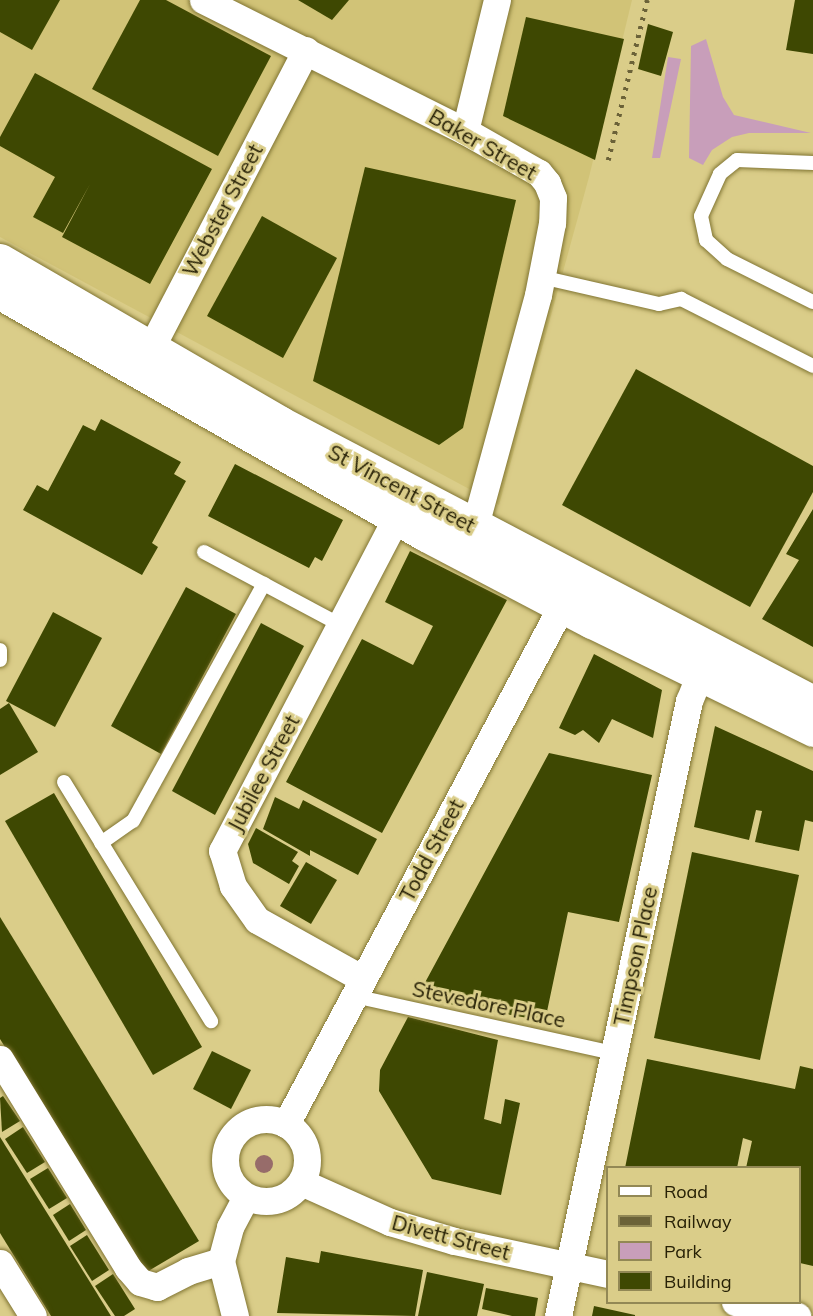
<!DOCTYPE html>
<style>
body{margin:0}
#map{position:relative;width:813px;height:1316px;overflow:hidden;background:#dacd89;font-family:Mulish,sans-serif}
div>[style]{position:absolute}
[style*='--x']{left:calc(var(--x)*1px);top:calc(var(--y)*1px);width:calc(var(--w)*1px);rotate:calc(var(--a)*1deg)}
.built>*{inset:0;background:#d1c377}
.green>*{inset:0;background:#c89eba}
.building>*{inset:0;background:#3e4802}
.roads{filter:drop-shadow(0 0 2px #817533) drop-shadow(0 0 2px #817533)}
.lane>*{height:14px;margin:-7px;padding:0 7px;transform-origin:7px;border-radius:7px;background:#fff}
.street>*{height:27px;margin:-13.5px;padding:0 13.5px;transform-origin:13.5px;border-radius:13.5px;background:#fff}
.street>.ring{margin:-13.5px;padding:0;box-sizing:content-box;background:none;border:27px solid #fff;border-radius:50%}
.secondary>*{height:33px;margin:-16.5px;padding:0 16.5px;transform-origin:16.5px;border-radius:16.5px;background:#fff}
.rail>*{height:4.5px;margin-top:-2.25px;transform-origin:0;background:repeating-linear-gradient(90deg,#6b6238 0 3px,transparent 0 9px)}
.trees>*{width:18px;height:18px;margin:-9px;border-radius:50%;background:#976c6a}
span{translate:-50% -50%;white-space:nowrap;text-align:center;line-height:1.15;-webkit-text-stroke:6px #dacd89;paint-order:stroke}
.street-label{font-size:21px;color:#272106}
.legend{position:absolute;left:606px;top:1166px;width:195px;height:138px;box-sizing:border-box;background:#dacd89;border:2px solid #928855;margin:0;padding:8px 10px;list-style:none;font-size:18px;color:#272106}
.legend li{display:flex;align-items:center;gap:12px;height:30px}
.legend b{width:30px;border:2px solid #928855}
</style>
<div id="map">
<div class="built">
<div style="clip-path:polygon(0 0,632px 0,589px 177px,499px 505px,0 237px)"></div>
</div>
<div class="green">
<div style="clip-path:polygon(706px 39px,723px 97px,734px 115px,811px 133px,749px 133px,732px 137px,712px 150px,703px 165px,689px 158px,691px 46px)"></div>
<div style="clip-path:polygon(668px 57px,681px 59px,660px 158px,652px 158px)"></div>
</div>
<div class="building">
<div style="clip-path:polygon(0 0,60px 0,32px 50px,0 32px)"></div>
<div style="clip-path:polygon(140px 0,166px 0,271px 56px,218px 156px,92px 89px)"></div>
<div style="clip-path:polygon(298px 0,349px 0,332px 20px)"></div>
<div style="clip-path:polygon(795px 0,813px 0,813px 54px,786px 50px)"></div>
<div style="clip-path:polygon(526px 17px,624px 39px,595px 160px,503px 116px)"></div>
<div style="clip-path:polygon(648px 24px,673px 32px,661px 76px,638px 69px)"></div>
<div style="clip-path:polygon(35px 73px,212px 169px,150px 284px,62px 237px,90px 184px,63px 233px,33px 217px,55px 177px,0 146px,0 137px)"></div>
<div style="clip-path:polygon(365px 167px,516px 200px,463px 428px,439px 445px,313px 381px)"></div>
<div style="clip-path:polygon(262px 216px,337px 258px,283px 358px,207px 316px)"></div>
<div style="clip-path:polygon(636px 369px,813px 466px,813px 492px,750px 607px,562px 505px)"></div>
<div style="clip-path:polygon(101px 419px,181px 462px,174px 474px,186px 481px,152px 543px,158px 547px,142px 575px,23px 510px,37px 485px,48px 491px,83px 425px,95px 431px)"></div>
<div style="clip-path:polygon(235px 464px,343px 520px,322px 561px,315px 557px,309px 568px,208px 516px)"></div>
<div style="clip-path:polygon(813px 509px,813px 647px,762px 619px,799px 560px,786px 554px)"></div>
<div style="clip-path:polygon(410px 551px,507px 600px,382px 833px,286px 782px,362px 639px,413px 665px,433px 626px,385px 602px)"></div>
<div style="clip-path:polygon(186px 587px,236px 614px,161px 754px,111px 726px)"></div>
<div style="clip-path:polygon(53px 612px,102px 638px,55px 727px,6px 701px)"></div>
<div style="clip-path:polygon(261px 623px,304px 646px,215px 815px,172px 791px)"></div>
<div style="clip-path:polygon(594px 654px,662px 690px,653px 738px,612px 719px,599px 743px,583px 730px,575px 735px,559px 728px)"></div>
<div style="clip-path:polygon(9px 703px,38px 752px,0 775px,0 709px)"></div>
<div style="clip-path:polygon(715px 726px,813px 771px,813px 822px,805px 820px,799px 851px,755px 842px,762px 811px,756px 810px,749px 840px,694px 827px)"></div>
<div style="clip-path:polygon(549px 753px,652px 775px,619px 922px,568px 912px,545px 1021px,426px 1000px,421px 990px)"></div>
<div style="clip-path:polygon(54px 793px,202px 1047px,153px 1075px,5px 821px)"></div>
<div style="clip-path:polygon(275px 797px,299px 809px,303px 800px,377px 839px,358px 875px,310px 850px,310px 856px,263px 829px)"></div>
<div style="clip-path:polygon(256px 828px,298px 852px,292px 861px,299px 866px,289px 884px,253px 863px,248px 844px)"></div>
<div style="clip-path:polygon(692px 852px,799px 875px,760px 1060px,654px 1038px)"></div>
<div style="clip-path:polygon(306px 862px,337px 880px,311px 924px,280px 906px)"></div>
<div style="clip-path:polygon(0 917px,199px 1241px,145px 1273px,0 1039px)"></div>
<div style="clip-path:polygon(408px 1017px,498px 1040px,484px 1119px,501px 1124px,505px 1099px,520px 1103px,501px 1195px,432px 1179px,379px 1091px,380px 1070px)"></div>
<div style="clip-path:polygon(212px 1051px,251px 1070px,231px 1109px,193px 1089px)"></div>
<div style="clip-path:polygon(647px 1059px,795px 1089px,800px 1066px,813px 1069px,813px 1266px,800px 1263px,800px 1168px,746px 1168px,752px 1141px,743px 1138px,737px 1168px,625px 1168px)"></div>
<div style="clip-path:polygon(3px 1096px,20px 1121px,2px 1132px,0 1098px)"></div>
<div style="clip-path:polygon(23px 1127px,45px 1162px,27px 1173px,5px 1139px)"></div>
<div style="clip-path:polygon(0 1137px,111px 1316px,51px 1316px,0 1233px)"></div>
<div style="clip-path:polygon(48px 1168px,67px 1198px,49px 1209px,30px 1179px)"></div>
<div style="clip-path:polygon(70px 1204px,86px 1230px,69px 1241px,53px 1215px)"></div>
<div style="clip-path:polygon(87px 1235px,109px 1270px,92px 1281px,70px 1246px)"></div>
<div style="clip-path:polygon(321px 1251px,423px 1270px,415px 1316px,277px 1313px,286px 1257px,319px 1263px)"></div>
<div style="clip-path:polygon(427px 1272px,484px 1284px,477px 1316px,418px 1316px)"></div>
<div style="clip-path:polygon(113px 1274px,135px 1309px,124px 1316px,115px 1316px,95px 1286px)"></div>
<div style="clip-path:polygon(486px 1288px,538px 1298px,535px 1316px,512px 1316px,482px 1309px)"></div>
<div style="clip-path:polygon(594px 1306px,635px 1315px,635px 1316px,592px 1316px)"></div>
</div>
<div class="roads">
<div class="lane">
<div style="--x:813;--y:163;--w:76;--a:-177.7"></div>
<div style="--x:737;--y:160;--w:22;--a:141"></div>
<div style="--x:720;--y:174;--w:46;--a:114.3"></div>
<div style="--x:701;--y:216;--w:25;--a:78"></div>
<div style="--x:706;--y:240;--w:28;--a:42"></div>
<div style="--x:727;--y:259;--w:96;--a:26.6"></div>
<div style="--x:541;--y:277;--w:121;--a:12.9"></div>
<div style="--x:659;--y:304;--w:23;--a:-13"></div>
<div style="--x:681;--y:299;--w:148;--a:26.9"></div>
<div style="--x:204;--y:552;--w:155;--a:28.1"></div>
<div style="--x:0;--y:650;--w:10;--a:90"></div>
<div style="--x:64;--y:782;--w:281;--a:58.4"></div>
<div style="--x:101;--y:843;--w:39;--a:-35"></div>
<div style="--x:133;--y:821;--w:271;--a:-61.1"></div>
<div style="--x:354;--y:996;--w:266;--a:12.4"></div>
</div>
<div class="street">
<div style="--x:203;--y:0;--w:293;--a:26.6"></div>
<div style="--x:465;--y:131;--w:85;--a:29.6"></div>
<div style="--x:539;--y:173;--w:13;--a:51"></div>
<div style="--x:547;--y:183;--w:16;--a:68"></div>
<div style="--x:553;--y:198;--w:25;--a:92"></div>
<div style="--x:552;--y:223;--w:73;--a:101"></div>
<div style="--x:538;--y:295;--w:258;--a:105.3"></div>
<div style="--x:465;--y:131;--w:135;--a:-76.3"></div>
<div style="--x:142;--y:365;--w:355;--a:-62.5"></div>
<div style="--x:363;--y:979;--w:121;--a:-150.9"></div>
<div style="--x:257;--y:920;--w:42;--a:-125.2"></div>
<div style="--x:233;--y:886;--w:37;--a:-107"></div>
<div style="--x:222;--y:851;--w:376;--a:-62.4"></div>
<div style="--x:0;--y:1059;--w:245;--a:58.5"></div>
<div style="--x:128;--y:1268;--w:18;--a:49"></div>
<div style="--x:140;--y:1282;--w:18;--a:16"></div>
<div style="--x:157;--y:1287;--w:35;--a:-27"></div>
<div style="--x:188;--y:1271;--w:34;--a:-17"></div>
<div class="ring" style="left:225px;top:1119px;width:55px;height:55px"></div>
<div style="--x:286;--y:1124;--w:605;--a:-61.99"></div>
<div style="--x:301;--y:1182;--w:98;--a:24.2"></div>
<div style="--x:390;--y:1222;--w:67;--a:16.5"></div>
<div style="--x:454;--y:1241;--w:157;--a:12.1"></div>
<div style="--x:0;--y:1263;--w:62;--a:58.1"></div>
<div style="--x:735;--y:1302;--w:64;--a:12.7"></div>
<div style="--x:235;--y:1316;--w:57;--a:-104.3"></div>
<div style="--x:221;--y:1261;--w:35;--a:-75"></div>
<div style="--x:230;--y:1227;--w:34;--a:-62"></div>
<div style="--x:558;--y:1316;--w:629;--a:-77.98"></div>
<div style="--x:689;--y:701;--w:48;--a:-67.8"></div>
</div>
<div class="secondary">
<div style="--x:0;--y:260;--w:325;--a:30.1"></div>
<div style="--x:281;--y:423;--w:601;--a:27.67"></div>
<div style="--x:0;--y:293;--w:490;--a:29.6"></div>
<div style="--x:426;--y:535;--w:187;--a:27.7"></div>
<div style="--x:592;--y:622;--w:246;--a:26"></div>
</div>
</div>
<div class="rail">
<div style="--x:608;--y:160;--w:165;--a:-76.3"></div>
</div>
<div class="trees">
<div style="left:264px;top:1164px"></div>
</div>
<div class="street-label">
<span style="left:483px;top:144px;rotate:30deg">Baker Street</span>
<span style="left:222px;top:210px;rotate:-62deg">Webster Street</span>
<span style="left:402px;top:488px;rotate:28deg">St Vincent Street</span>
<span style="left:263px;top:773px;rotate:-62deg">Jubilee Street</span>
<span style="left:431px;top:850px;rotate:-62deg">Todd Street</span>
<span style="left:635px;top:956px;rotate:-78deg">Timpson Place</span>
<span style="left:489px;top:1004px;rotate:12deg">Stevedore Place</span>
<span style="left:451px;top:1237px;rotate:15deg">Divett Street</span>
</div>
<ul class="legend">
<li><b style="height:8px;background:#fff"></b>Road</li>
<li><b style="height:8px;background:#6b6238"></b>Railway</li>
<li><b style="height:16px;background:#c89eba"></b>Park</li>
<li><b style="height:16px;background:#3e4802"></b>Building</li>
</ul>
</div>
